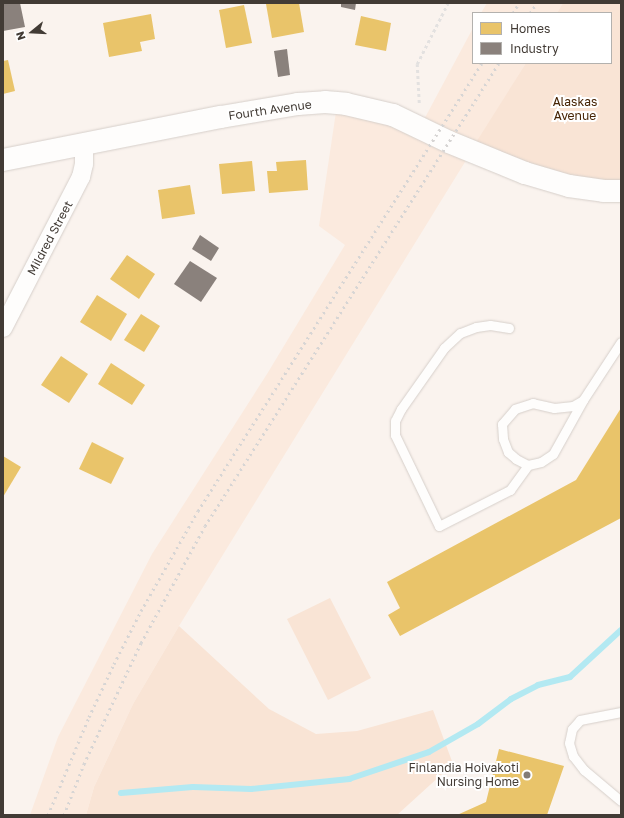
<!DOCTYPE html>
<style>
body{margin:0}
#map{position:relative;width:624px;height:818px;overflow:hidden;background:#faf3ee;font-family:"Golos Text",sans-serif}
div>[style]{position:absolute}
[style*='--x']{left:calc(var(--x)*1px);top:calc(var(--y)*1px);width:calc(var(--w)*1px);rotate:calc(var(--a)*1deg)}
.built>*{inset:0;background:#fbeade}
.green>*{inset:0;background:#f9e4d5}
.homes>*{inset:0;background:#e9c46a}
.industry>*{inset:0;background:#8a817c}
.stream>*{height:6px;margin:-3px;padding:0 3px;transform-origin:3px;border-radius:3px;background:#b3e9f2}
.path>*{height:2.5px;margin-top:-1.25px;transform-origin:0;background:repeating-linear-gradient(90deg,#e3e1e0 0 3px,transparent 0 6px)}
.roads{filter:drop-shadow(0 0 1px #d6cfca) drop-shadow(0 0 1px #d6cfca)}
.service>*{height:9px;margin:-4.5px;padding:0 4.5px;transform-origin:4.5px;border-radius:4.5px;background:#fefdfc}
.minor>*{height:18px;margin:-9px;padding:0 9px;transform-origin:9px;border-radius:9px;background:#fefdfc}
.tertiary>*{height:22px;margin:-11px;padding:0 11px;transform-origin:11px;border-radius:11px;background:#fefdfc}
.rail>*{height:3px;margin-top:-1.5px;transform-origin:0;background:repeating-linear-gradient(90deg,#d7d5d4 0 2px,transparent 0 6px)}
.dots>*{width:11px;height:11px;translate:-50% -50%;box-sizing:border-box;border:2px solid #fff;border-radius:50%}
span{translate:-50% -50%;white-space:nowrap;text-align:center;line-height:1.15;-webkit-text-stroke:4px #fff;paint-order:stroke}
.park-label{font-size:12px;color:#462405}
.street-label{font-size:12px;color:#423b35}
.poi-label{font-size:12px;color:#423b35}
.right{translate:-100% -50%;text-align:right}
.frame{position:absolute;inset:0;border:4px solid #423b35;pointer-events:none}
.legend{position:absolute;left:472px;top:12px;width:140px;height:52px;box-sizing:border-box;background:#fff;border:1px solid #b3b1ae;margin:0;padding:5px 7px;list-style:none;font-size:12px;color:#423b35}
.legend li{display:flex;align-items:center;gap:8px;height:20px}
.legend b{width:20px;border:1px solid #b3b1ae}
.north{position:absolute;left:12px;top:12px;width:40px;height:40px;-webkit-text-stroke:3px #fff;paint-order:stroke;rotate:252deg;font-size:11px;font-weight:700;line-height:16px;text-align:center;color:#423b35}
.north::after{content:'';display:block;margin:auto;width:14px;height:18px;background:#423b35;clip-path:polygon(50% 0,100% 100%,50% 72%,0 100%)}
</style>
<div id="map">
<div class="built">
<div style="clip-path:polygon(487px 3px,563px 3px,557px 13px,481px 13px)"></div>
<div style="clip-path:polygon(473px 28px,473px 63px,526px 63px,179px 626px,133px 704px,94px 787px,86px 815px,30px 815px,58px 737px,152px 554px,267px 374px,345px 245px,319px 226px,337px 105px,420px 127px)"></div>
</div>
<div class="green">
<div style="clip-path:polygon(563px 3px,621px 3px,621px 193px,470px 152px,526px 63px,611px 63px,611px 13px,557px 13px)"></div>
<div style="clip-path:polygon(330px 598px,371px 678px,328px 700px,287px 619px)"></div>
<div style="clip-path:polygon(179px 626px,269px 709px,316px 734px,357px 731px,433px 710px,453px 764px,397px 815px,86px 815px,94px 787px,133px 704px)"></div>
</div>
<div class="homes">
<div style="clip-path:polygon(274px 3px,299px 3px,304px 32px,272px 38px,266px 4px)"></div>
<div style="clip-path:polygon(244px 5px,252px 43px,226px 48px,219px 10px)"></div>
<div style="clip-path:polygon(151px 14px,155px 39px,140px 42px,142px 51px,109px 57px,103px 23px)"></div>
<div style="clip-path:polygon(361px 16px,391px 23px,386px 51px,355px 45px)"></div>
<div style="clip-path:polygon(8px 60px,15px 91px,3px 94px,3px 61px)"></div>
<div style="clip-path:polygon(306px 160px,308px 190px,269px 193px,267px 171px,277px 171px,276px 162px)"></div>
<div style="clip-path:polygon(252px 161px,255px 191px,222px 194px,219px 164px)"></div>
<div style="clip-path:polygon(190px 185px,195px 214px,162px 219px,158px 190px)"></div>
<div style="clip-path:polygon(127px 255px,155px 274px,139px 299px,110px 279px)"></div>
<div style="clip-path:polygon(97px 295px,127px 314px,111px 341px,80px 322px)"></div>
<div style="clip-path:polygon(141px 314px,160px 326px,144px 352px,124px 340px)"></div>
<div style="clip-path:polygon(61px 356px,88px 374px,69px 403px,41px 385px)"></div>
<div style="clip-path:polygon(111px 363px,145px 385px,132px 405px,98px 384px)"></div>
<div style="clip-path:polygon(621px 408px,621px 518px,400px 636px,388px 615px,400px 608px,387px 582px,576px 480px)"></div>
<div style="clip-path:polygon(92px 442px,124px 458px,111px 484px,79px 469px)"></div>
<div style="clip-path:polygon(3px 456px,21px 467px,3px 497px)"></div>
<div style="clip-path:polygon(499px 749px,564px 766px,547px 815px,457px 815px,486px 802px)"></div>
</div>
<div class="industry">
<div style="clip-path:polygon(3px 3px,20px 3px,25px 27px,3px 31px)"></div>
<div style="clip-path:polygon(341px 3px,356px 3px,355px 10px,341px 7px)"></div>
<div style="clip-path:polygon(287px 49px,290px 75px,278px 77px,274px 51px)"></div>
<div style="clip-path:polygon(200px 235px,219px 248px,211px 261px,192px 249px)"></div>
<div style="clip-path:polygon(190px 261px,217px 278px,201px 302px,174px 284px)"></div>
</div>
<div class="stream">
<div style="--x:121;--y:793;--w:72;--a:-4.8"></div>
<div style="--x:193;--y:787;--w:58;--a:2"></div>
<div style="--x:251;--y:789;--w:99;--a:-5.8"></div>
<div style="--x:349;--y:779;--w:84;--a:-18.6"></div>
<div style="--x:429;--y:752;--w:56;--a:-29.7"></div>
<div style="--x:478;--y:724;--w:41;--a:-37.1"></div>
<div style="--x:511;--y:699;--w:30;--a:-27"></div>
<div style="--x:538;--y:685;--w:33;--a:-14"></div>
<div style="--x:570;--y:677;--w:69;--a:-42.7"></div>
</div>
<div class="path">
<div style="--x:419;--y:103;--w:39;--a:-93"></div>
<div style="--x:417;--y:64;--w:68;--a:-63.1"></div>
</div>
<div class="roads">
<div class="service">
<div style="--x:509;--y:328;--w:19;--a:-171"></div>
<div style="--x:490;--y:325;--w:14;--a:172"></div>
<div style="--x:476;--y:327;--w:17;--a:159"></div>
<div style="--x:460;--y:333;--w:22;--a:137"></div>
<div style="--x:444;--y:348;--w:75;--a:125.2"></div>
<div style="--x:401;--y:409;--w:13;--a:117"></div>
<div style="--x:395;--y:421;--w:14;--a:90"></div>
<div style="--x:395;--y:435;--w:101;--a:64.2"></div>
<div style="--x:439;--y:526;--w:80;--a:-26.9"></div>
<div style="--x:510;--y:490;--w:31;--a:-54"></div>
<div style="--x:583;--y:400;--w:12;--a:149"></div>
<div style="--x:573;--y:406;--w:19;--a:174"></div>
<div style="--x:554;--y:408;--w:22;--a:-167"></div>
<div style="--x:533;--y:403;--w:19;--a:162"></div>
<div style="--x:515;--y:409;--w:20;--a:131"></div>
<div style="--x:502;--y:424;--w:15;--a:86"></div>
<div style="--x:503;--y:439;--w:14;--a:69"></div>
<div style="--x:508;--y:452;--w:11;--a:41"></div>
<div style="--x:516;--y:459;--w:13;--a:27"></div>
<div style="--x:528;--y:465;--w:13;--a:-13"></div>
<div style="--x:541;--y:462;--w:14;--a:-34"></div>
<div style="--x:553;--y:454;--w:62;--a:-60.9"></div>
<div style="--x:583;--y:400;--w:69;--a:-56.8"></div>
<div style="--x:621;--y:712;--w:42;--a:169"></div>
<div style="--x:580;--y:720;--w:12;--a:132"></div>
<div style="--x:572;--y:729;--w:14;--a:102"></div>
<div style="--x:569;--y:743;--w:14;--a:73"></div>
<div style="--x:573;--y:756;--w:18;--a:52"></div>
<div style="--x:584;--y:770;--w:48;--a:40"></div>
</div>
<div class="minor">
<div style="--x:3;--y:328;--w:170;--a:-62.7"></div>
<div style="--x:81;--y:177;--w:13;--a:-77"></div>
<div style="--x:84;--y:164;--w:20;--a:-90"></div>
</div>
<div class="tertiary">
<div style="--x:3;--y:160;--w:222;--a:-11.2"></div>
<div style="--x:221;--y:117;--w:78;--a:-9.6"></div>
<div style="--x:298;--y:104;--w:27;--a:-4"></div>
<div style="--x:325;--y:102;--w:21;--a:5"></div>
<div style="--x:346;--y:104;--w:48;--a:13.2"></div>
<div style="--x:393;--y:115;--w:62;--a:25.7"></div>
<div style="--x:449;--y:142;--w:82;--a:22.2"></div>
<div style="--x:525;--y:173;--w:46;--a:16.5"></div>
<div style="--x:569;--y:186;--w:35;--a:8"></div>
<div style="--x:604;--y:191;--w:17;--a:0"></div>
</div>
</div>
<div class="rail">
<div style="--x:513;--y:13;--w:12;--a:-59"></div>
<div style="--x:530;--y:13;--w:12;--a:-55"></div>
<div style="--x:48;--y:815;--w:106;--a:-67.3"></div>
<div style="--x:89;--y:717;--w:59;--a:-64.7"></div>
<div style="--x:114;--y:664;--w:59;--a:-63"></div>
<div style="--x:141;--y:611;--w:115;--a:-60.3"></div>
<div style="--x:198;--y:511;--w:530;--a:-57.63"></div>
<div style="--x:64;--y:815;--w:55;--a:-68.6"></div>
<div style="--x:84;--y:764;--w:134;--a:-64.8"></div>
<div style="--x:141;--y:643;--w:133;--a:-61.3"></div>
<div style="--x:205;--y:526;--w:548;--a:-57.58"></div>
</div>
<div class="dots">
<div style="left:527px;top:775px;background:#827b76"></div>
</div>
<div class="park-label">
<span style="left:575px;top:109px">Alaskas<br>Avenue</span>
</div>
<div class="street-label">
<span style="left:270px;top:110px;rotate:-8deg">Fourth Avenue</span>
<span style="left:50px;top:238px;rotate:-62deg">Mildred Street</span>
</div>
<div class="poi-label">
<span class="right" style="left:519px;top:775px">Finlandia Hoivakoti<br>Nursing Home</span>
</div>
<div class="frame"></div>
<ul class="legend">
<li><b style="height:11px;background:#e9c46a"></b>Homes</li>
<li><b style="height:11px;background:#8a817c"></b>Industry</li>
</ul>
<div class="north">N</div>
</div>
